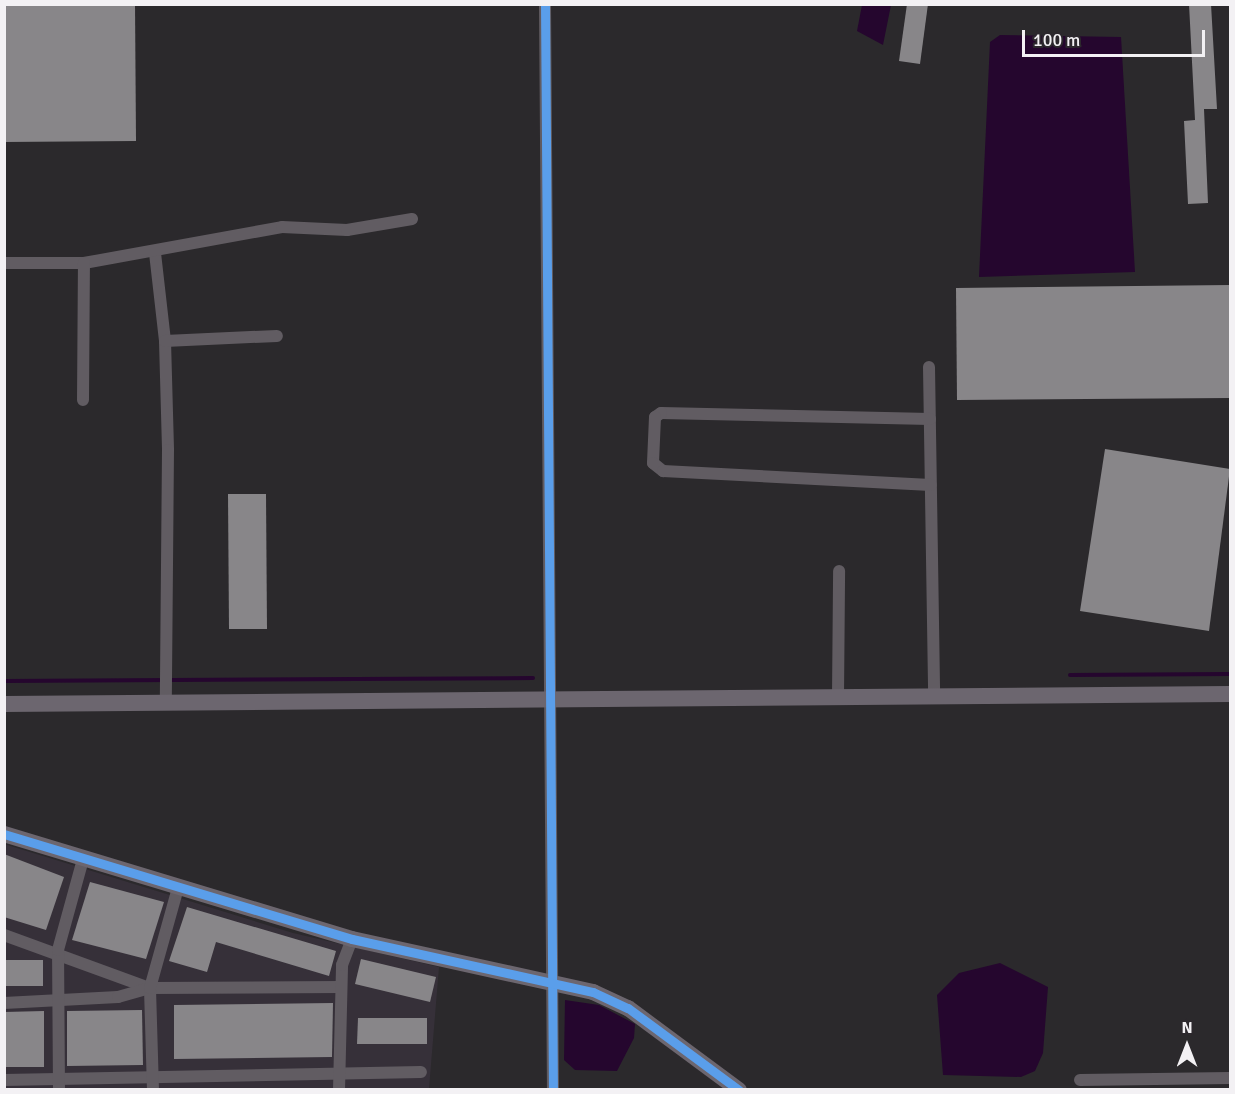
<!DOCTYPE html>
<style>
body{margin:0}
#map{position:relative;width:1235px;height:1094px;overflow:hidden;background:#2b292c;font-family:Signika,sans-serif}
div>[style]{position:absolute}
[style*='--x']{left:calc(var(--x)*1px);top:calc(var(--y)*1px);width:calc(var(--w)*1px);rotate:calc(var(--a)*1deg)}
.built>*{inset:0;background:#363039}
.water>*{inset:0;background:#25062e}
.stream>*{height:4px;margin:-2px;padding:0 2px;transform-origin:2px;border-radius:2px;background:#25062e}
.building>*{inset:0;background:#888689}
.street>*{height:12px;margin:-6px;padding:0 6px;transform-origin:6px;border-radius:6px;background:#615c62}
.secondary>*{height:16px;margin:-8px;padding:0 8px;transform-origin:8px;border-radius:8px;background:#6c666f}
.cycleway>*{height:9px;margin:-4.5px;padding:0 4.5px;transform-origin:4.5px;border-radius:4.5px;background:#5a9eea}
span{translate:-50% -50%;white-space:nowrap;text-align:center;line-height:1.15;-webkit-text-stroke:6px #2c282d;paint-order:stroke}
.frame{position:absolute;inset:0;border:6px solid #f3f1f4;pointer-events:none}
.north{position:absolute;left:1157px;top:1016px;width:60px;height:60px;-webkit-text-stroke:4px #2c282d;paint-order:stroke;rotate:0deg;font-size:16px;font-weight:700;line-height:24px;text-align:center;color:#f3f1f4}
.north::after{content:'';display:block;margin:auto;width:21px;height:27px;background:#f3f1f4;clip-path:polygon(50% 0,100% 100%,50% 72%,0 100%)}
.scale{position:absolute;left:1022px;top:30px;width:183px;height:27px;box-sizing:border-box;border:3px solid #f3f1f4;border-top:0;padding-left:8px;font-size:18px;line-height:21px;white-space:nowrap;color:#f3f1f4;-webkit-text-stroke:4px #2c282d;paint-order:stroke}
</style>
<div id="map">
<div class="built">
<div style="clip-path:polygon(4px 844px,293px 933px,439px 967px,429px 1089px,5px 1089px)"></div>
</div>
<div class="water">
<div style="clip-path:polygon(862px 5px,891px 5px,883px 45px,857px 31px)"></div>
<div style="clip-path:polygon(1000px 35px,1121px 37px,1135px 272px,979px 277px,990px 42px)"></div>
<div style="clip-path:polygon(1000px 963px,1048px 987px,1043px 1053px,1035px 1071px,1021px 1077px,943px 1075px,937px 995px,959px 973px)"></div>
<div style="clip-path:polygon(565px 1000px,599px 1005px,635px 1024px,634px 1038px,617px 1071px,575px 1070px,564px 1060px)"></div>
</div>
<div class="stream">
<div style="--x:1070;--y:675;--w:160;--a:-0.4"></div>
<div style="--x:4;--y:681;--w:529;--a:-0.32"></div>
</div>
<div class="building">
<div style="clip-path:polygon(4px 4px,135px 4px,136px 141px,4px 142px)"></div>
<div style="clip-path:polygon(907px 4px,928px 4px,920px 64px,899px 61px)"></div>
<div style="clip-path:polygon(1189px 4px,1211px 4px,1217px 109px,1204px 109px,1208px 203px,1188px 204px,1184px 121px,1195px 120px)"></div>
<div style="clip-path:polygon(1230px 285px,1230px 398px,957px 400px,956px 288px)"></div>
<div style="clip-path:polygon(1105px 449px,1230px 469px,1209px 631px,1080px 611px)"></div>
<div style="clip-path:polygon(228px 494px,266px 494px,267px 629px,229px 629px)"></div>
<div style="clip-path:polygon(4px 854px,64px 877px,46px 930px,4px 917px)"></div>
<div style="clip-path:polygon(90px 882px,164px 902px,146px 959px,72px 940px)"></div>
<div style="clip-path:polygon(187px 907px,336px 951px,329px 976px,216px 942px,207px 972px,169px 961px)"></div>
<div style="clip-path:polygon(361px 959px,436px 977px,430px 1002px,355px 984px)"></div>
<div style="clip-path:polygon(4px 960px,43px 960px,43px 986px,4px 986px)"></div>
<div style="clip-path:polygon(333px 1003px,332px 1057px,174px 1059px,174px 1005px)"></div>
<div style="clip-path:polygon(142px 1010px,143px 1065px,67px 1066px,67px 1011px)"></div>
<div style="clip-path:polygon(44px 1011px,44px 1067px,4px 1067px,4px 1012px)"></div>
<div style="clip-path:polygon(358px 1018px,427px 1018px,427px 1044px,357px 1044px)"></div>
</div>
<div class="street">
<div style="--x:545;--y:4;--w:1086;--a:89.58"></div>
<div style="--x:155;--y:253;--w:89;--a:83.5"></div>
<div style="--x:165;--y:341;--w:109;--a:88.4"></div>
<div style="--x:168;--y:450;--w:251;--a:90.5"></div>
<div style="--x:4;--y:263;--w:80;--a:0"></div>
<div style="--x:84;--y:263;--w:201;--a:-10.3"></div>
<div style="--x:282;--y:227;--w:65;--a:2.6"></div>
<div style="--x:347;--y:230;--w:66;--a:-9.6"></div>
<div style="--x:165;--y:341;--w:112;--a:-2.6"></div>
<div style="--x:929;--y:367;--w:329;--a:89.1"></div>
<div style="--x:83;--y:400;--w:137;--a:-89.6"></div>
<div style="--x:930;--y:419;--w:269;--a:-178.7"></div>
<div style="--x:661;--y:413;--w:7;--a:146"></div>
<div style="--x:655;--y:417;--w:46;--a:92.5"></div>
<div style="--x:653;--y:463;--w:13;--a:39"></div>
<div style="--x:663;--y:471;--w:268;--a:3"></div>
<div style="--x:838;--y:697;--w:126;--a:-89.5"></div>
<div style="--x:4;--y:935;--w:155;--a:20"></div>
<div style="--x:150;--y:988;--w:191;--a:-0.3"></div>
<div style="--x:4;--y:1003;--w:114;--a:-3"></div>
<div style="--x:118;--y:997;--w:33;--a:-16"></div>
<div style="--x:4;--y:1080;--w:417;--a:-1.1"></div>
<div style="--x:1080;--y:1080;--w:150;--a:-0.8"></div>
<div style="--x:59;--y:1090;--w:140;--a:-90.4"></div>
<div style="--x:58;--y:950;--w:94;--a:-74.6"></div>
<div style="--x:153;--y:1090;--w:102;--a:-91.7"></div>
<div style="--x:150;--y:988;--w:104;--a:-74.4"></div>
<div style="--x:339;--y:1090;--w:125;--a:-88.6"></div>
<div style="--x:342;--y:965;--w:28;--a:-69"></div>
</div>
<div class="secondary">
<div style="--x:4;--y:704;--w:1226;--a:-0.47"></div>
<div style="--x:4;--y:834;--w:363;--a:16.8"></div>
<div style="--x:352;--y:939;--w:247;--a:12.4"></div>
<div style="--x:593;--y:992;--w:38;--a:25"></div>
<div style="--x:628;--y:1008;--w:138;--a:36.5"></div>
</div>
<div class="cycleway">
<div style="--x:545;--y:4;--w:1086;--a:89.58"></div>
<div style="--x:4;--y:834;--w:363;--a:16.8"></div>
<div style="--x:352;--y:939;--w:247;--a:12.4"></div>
<div style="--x:593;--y:992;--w:38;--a:25"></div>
<div style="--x:628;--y:1008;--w:138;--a:36.5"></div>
</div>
<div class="frame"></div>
<div class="north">N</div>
<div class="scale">100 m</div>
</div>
